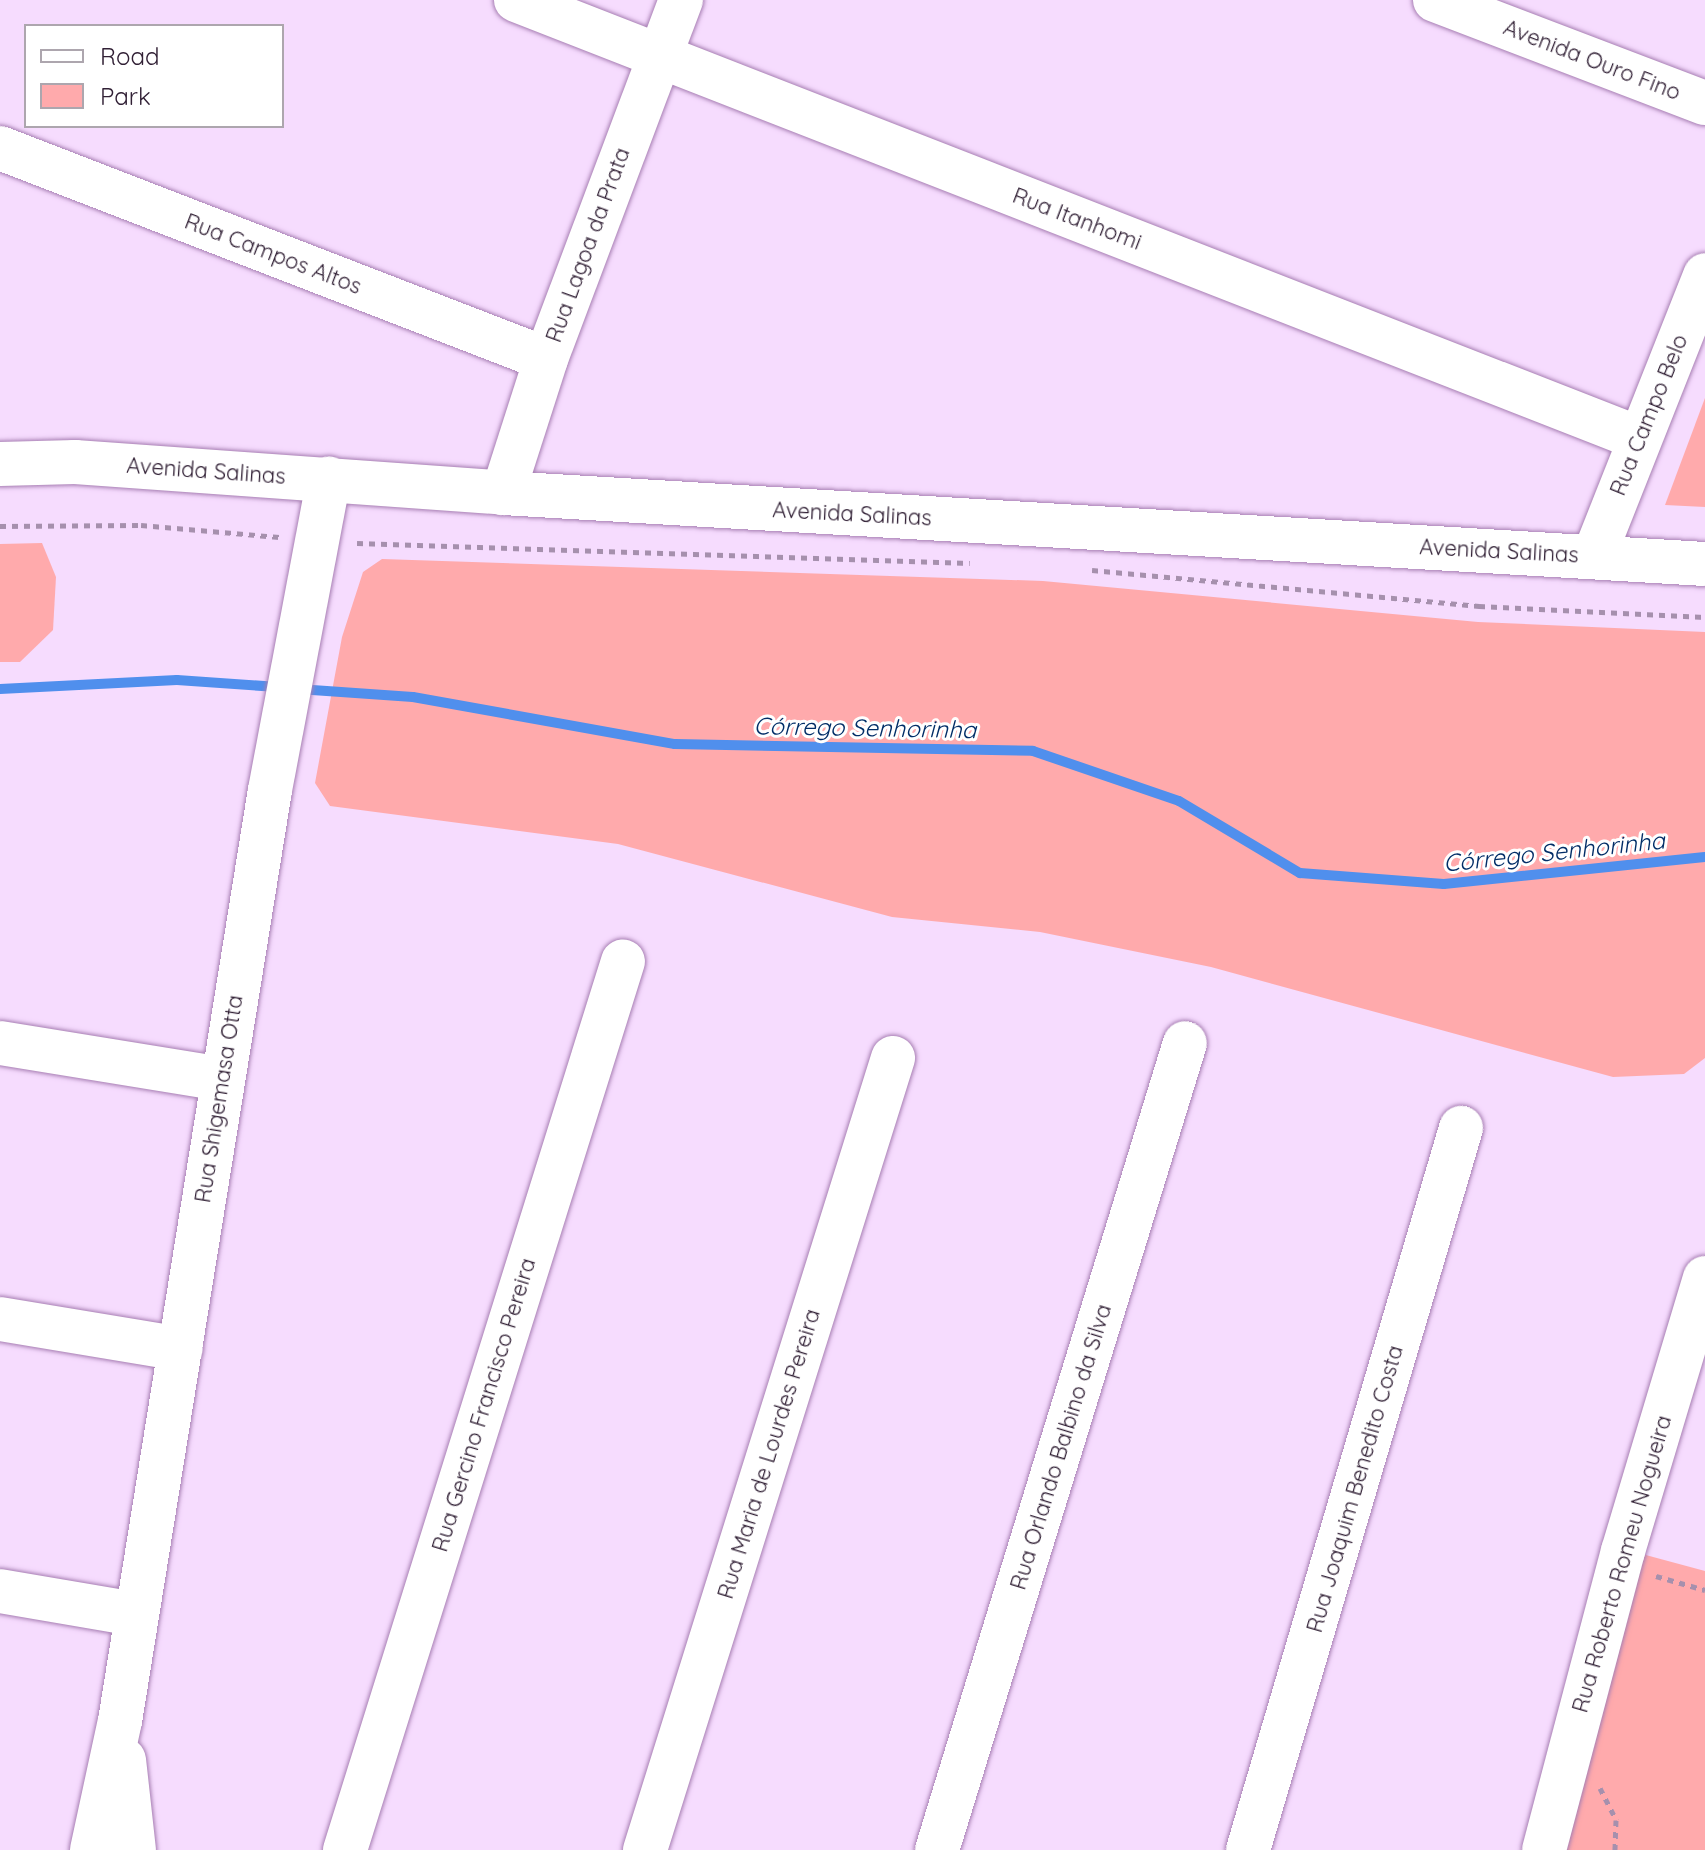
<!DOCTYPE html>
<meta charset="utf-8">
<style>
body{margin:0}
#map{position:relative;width:1705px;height:1850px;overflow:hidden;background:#f6dcfe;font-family:Quicksand,sans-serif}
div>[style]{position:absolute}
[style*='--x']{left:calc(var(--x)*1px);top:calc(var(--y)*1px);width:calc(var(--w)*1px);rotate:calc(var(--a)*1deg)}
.green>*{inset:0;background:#ffaaac}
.stream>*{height:10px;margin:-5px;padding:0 5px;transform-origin:5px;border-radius:5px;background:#508fed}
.path>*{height:5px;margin-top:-2.5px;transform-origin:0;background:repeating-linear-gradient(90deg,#a690ad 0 6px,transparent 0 12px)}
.roads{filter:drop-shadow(0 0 2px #a77eb3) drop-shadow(0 0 2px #a77eb3)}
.minor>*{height:44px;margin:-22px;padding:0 22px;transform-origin:22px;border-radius:22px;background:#fff}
span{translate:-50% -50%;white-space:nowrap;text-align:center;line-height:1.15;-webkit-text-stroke:6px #fff;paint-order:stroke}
.street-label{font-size:22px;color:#312035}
.water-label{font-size:24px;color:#022d67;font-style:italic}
.legend{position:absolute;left:24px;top:24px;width:260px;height:104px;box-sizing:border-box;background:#fff;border:2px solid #ada6ae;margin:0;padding:10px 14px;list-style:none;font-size:24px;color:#312035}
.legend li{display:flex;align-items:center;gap:16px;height:40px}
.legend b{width:40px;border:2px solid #ada6ae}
</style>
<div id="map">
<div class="green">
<div style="clip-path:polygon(1705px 398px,1705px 507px,1665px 505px)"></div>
<div style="clip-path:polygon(42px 543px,56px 577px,53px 630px,20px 662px,0 662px,0 544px)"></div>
<div style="clip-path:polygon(382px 559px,1043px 581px,1478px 622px,1705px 632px,1705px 1058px,1684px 1074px,1613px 1077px,1211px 967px,1040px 932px,892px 917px,618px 844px,330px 806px,315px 783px,342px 637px,363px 572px)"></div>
<div style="clip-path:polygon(1642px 1554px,1705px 1571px,1705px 1850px,1557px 1850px)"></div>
</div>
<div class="stream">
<div style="--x:0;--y:689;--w:177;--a:-2.9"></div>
<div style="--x:177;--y:680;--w:101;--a:4"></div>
<div style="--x:298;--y:689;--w:115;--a:4"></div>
<div style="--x:413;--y:697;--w:266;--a:10.2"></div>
<div style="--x:675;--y:744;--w:358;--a:1.1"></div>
<div style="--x:1033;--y:751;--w:154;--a:18.9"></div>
<div style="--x:1179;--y:801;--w:141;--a:30.8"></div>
<div style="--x:1300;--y:873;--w:144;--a:4.4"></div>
<div style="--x:1444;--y:884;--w:262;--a:-5.9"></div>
</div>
<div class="path">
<div style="--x:0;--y:526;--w:141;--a:-0.4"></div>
<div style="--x:141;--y:525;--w:139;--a:5"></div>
<div style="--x:357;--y:543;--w:613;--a:1.87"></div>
<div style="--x:1092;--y:570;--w:389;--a:5.3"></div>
<div style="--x:1479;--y:606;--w:226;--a:2.8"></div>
<div style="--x:1656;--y:1576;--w:51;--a:15.9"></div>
<div style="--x:1600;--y:1788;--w:36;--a:63"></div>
<div style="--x:1616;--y:1820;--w:30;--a:92"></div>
</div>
<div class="roads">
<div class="minor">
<div style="--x:516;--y:0;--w:1204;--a:21.32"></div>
<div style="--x:1435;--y:0;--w:289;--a:20.9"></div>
<div style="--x:0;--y:148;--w:585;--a:21.13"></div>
<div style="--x:0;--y:464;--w:75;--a:-1.5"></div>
<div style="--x:75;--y:462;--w:429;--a:4.1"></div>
<div style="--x:503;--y:493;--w:1204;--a:3.38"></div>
<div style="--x:503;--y:493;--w:141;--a:-72.2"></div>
<div style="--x:546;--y:359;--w:384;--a:-69.4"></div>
<div style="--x:1594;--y:556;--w:302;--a:-68.4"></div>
<div style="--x:0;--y:1043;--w:225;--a:9.2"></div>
<div style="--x:0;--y:1319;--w:183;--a:9.4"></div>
<div style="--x:0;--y:1591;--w:137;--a:9.7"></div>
<div style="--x:124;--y:1760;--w:91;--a:83.7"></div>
<div style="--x:92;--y:1850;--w:132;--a:-77.8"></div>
<div style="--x:120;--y:1721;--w:943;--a:-80.85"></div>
<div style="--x:270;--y:790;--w:317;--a:-79.3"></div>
<div style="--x:345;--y:1850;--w:931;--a:-72.63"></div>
<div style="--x:645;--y:1850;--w:830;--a:-72.61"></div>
<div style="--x:937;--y:1850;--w:844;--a:-72.92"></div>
<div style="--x:1248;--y:1850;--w:753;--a:-73.56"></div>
<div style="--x:1544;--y:1850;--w:309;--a:-75.2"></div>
<div style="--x:1623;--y:1551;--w:285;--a:-73.3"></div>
</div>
</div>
<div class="street-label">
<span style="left:1592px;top:60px;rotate:21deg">Avenida Ouro Fino</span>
<span style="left:1077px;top:219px;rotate:21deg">Rua Itanhomi</span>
<span style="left:588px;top:245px;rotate:-70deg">Rua Lagoa da Prata</span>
<span style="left:273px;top:254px;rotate:21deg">Rua Campos Altos</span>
<span style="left:1649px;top:415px;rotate:-68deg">Rua Campo Belo</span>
<span style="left:206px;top:471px;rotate:4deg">Avenida Salinas</span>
<span style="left:852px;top:514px;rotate:3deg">Avenida Salinas</span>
<span style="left:1499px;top:551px;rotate:3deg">Avenida Salinas</span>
<span style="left:219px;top:1099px;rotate:-81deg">Rua Shigemasa Otta</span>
<span style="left:484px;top:1405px;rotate:-73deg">Rua Gercino Francisco Pereira</span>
<span style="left:1061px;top:1447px;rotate:-73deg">Rua Orlando Balbino da Silva</span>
<span style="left:769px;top:1454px;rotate:-73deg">Rua Maria de Lourdes Pereira</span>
<span style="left:1355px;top:1489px;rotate:-74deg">Rua Joaquim Benedito Costa</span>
<span style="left:1622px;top:1564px;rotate:-74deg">Rua Roberto Romeu Nogueira</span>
</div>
<div class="water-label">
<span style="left:865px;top:728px;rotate:1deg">Córrego Senhorinha</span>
<span style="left:1554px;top:852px;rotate:-6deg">Córrego Senhorinha</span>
</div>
<ul class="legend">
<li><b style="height:10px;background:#fff"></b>Road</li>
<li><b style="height:22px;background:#ffaaac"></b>Park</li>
</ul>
</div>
